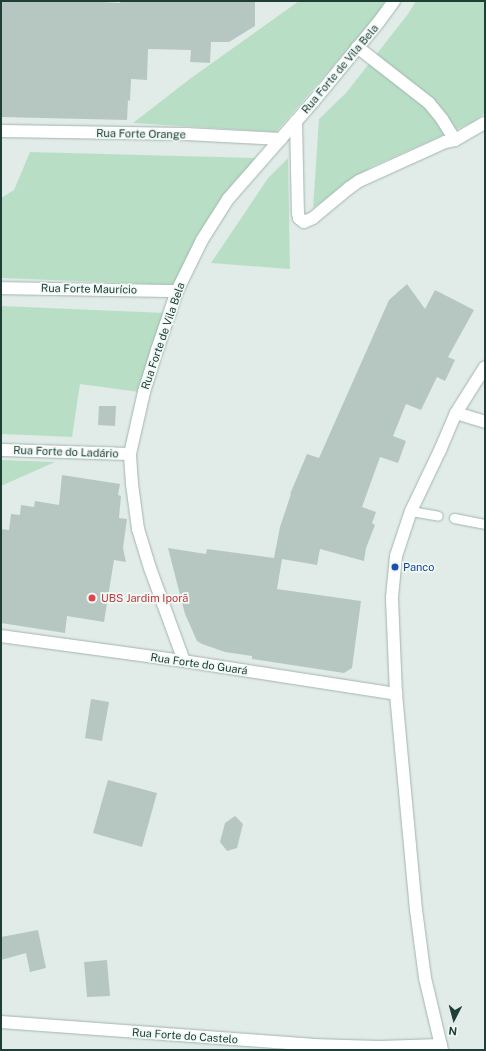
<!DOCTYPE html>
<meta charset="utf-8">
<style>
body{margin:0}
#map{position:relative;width:486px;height:1051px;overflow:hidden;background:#e1ece8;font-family:"Public Sans",sans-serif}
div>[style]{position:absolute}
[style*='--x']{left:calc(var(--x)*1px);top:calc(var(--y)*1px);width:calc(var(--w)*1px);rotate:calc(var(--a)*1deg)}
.green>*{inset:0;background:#b8dfc5}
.building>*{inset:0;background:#b6c7c1}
.roads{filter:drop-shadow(0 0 1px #a3b4b0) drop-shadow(0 0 1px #a3b4b0)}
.lane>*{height:9px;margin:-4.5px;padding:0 4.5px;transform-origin:4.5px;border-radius:4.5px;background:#fff}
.street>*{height:12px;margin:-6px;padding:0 6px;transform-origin:6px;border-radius:6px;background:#fff}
.secondary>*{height:12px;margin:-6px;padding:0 6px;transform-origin:6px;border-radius:6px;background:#fff}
.dots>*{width:11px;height:11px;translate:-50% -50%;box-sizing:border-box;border:2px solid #f1f9f5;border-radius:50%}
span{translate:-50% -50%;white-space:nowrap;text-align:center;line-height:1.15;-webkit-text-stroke:3.5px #f1f9f5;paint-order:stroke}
.street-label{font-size:11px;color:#203e38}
.transit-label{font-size:11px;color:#164399}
.left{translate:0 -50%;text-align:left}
.health-label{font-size:11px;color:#be3a42}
.frame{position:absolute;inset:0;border:2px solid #203e38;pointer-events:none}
.north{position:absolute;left:434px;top:999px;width:40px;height:40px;-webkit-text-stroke:3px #f1f9f5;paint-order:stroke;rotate:186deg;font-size:11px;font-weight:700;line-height:16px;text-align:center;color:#203e38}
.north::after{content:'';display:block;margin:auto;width:14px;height:18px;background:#203e38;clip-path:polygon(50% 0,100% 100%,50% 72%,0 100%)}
</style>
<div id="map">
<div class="green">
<div style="clip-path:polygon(299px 1px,386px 1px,369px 25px,276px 132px,133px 123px,191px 78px)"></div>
<div style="clip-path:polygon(416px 1px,485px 1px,485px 113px,473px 122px,371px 167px,313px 208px,319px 119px,346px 93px,408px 14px)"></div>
<div style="clip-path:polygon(30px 152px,256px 158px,210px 218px,175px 285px,1px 278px,1px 198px,14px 190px)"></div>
<div style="clip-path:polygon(288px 158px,290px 269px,211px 263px,268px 178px)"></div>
<div style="clip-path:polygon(1px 306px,166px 313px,139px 392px,80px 384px,72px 437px,1px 434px)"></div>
<div style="clip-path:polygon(1px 460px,55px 462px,1px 486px)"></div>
</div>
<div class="building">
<div style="clip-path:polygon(1px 1px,87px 1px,120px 3px,121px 1px,255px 1px,255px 26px,229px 42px,211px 42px,210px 63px,190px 62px,191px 50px,148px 49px,147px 80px,131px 79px,130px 101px,128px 100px,127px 120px,1px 117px)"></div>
<div style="clip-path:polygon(407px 284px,425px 309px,435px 290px,474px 310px,448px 357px,455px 360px,445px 381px,437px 377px,421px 410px,406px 404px,393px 436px,406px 441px,398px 463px,380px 457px,362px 507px,376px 512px,372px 523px,375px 525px,366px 548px,364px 561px,320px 549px,317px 565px,282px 559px,277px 589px,361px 601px,352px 668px,344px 673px,252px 659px,252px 656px,225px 652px,202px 644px,197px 641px,185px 614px,168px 548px,206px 554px,207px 549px,274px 558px,280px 527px,291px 494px,290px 494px,307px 454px,319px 458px,389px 300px)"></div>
<div style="clip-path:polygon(99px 406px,116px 406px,115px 426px,98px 425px)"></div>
<div style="clip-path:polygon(62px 475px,120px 484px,118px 495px,121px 496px,119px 518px,127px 519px,123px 548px,126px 562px,114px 560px,104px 622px,67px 616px,65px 633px,1px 623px,1px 529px,9px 530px,11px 514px,20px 515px,21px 505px,34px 507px,35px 501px,59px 505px)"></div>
<div style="clip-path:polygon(91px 699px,109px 702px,102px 741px,85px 738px)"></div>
<div style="clip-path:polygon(108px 780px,157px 793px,142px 847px,93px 833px)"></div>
<div style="clip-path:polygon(235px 816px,243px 824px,237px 848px,227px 851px,220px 842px,225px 823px)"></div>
<div style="clip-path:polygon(38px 930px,46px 968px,30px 972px,26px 953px,1px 960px,1px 937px)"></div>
<div style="clip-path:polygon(107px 960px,110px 996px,87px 997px,84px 962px)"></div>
</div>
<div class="roads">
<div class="lane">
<div style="--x:411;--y:511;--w:27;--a:10"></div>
<div style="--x:454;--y:518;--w:32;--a:11"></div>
</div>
<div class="street">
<div style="--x:296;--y:121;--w:92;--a:88.8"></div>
<div style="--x:298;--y:213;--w:5;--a:79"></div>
<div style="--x:299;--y:218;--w:6;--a:39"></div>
<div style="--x:304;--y:222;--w:10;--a:-24"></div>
<div style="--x:313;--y:218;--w:47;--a:-39.8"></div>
<div style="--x:349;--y:188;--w:12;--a:-35"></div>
<div style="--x:359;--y:181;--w:94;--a:-24.4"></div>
<div style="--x:445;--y:142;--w:10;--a:-11"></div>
<div style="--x:455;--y:140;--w:25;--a:-122"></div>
<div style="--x:442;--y:119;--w:21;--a:-129"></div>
<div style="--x:429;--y:103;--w:91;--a:-142.1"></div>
<div style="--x:1;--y:131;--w:185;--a:0.9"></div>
<div style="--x:186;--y:134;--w:95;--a:3"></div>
<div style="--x:455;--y:140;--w:34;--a:-30"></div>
<div style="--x:1;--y:288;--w:176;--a:1"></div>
<div style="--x:456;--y:413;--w:30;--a:17"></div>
<div style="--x:1;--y:450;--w:129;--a:1.8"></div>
<div style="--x:1;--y:636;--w:185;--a:7.8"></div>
<div style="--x:184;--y:661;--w:215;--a:8.8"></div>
<div style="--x:184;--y:661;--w:99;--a:-110.1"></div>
<div style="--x:150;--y:568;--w:41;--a:-107.1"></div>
<div style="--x:138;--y:529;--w:45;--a:-97.6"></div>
<div style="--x:132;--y:484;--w:30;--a:-94"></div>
<div style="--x:130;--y:454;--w:64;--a:-77.3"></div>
<div style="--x:144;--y:392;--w:44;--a:-72.8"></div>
<div style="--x:157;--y:350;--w:62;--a:-71.3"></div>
<div style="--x:177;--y:291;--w:57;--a:-63.9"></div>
<div style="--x:202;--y:240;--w:49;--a:-57.6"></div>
<div style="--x:228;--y:199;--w:129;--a:-48.8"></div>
<div style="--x:313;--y:102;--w:102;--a:-50.6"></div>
<div style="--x:378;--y:23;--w:27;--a:-54"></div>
<div style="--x:1;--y:1022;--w:312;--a:4.2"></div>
<div style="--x:312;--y:1045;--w:67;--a:1.7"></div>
<div style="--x:379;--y:1047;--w:62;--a:-1.8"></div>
</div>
<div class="secondary">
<div style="--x:442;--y:1050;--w:74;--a:-103.3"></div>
<div style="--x:425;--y:978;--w:69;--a:-97.5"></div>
<div style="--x:416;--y:910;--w:217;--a:-95.3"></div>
<div style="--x:396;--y:694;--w:97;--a:-92.4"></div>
<div style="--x:392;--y:597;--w:41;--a:-84.4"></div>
<div style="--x:396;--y:556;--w:47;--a:-71.6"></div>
<div style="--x:411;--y:511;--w:70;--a:-64.5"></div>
<div style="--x:441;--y:448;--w:38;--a:-67"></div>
<div style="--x:456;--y:413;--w:54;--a:-57.8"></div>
</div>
</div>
<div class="dots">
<div style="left:395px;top:567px;background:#1a4fb4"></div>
<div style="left:92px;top:598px;background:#e0444e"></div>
</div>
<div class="street-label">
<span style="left:340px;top:69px;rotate:-50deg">Rua Forte de Vila Bela</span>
<span style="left:141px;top:134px;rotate:1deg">Rua Forte Orange</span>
<span style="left:89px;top:289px;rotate:1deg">Rua Forte Maurício</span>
<span style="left:163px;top:336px;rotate:-71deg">Rua Forte de Vila Bela</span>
<span style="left:66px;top:452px;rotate:2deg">Rua Forte do Ladário</span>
<span style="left:199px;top:664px;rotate:8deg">Rua Forte do Guará</span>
<span style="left:185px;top:1036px;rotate:4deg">Rua Forte do Castelo</span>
</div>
<div class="transit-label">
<span class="left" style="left:403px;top:567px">Panco</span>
</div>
<div class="health-label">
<span class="left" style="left:101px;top:598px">UBS Jardim Iporã</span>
</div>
<div class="frame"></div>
<div class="north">N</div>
</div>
